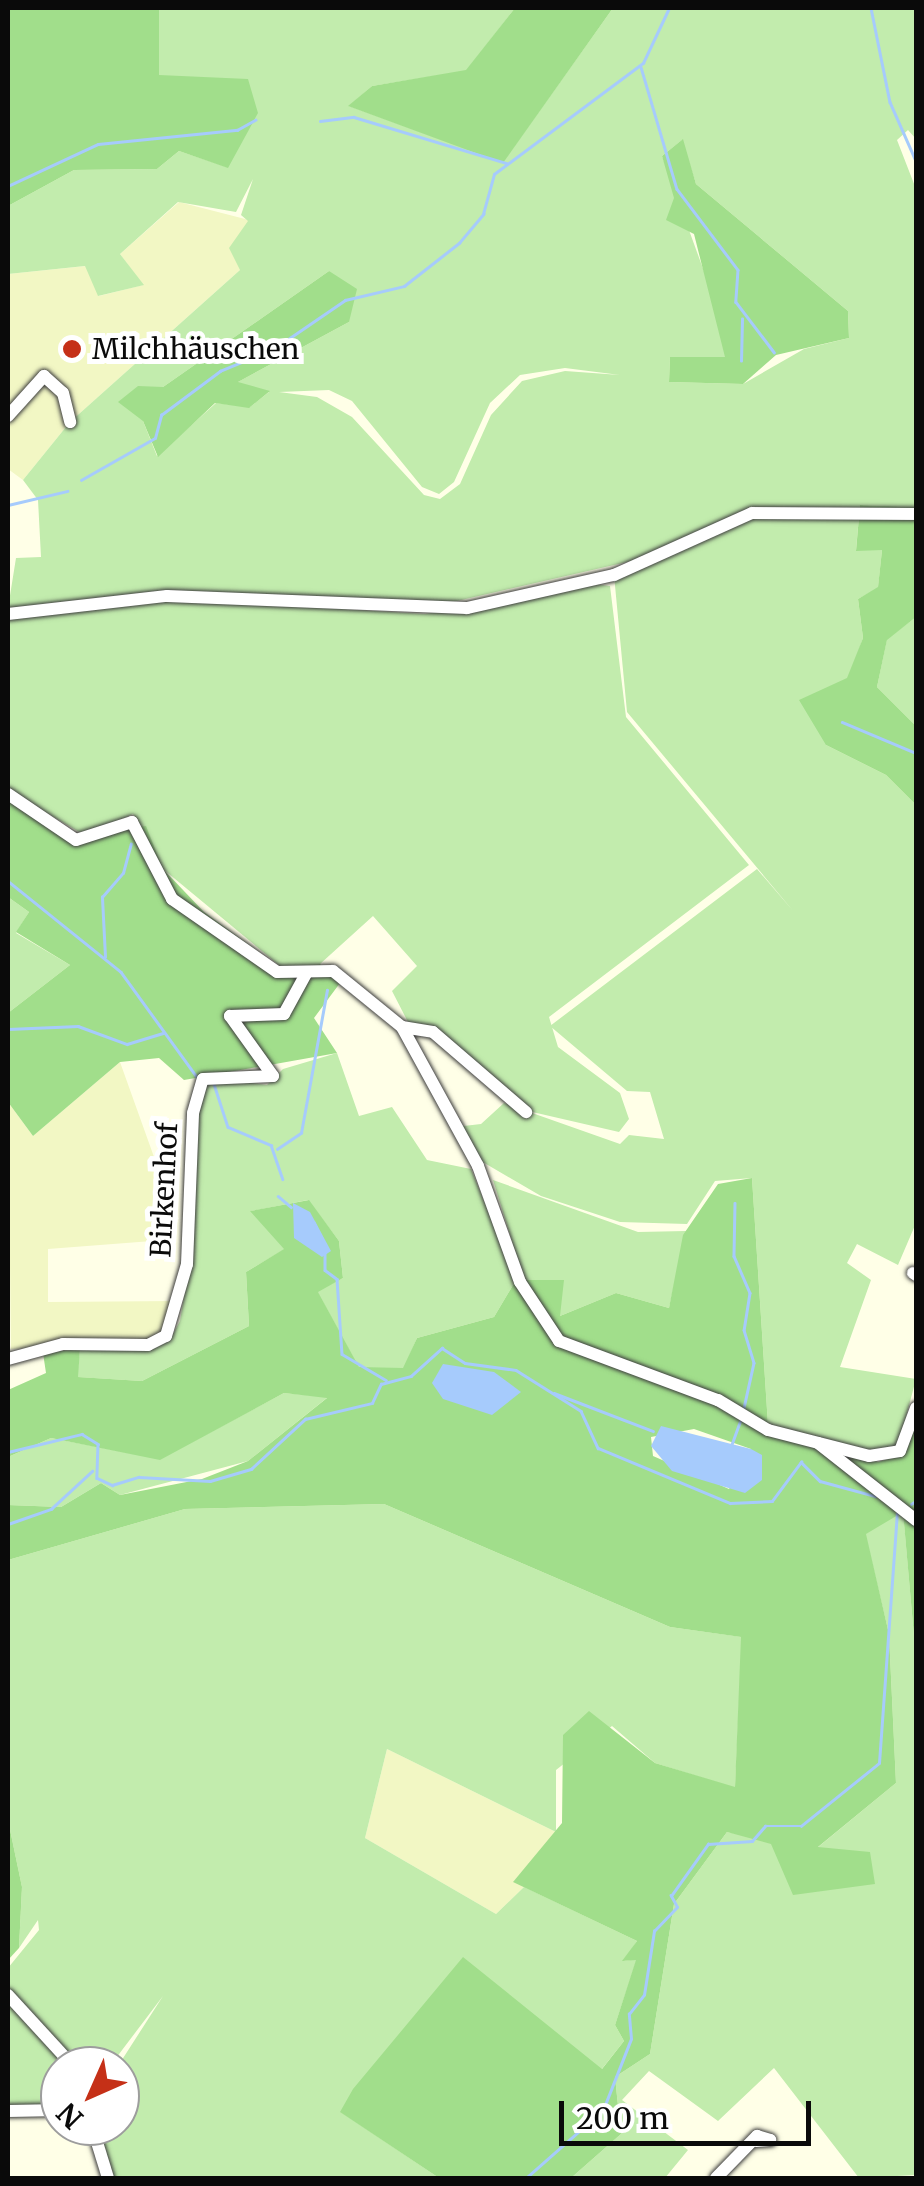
<!DOCTYPE html>
<meta charset="utf-8">
<style>
body{margin:0}
#map{position:relative;width:924px;height:2186px;overflow:hidden;background:#ffffe7;font-family:Merriweather,serif}
div>[style]{position:absolute}
[style*='--x']{left:calc(var(--x)*1px);top:calc(var(--y)*1px);width:calc(var(--w)*1px);rotate:calc(var(--a)*1deg)}
.farmland>*{inset:0;background:#f2f7c4}
.green>*{inset:0;background:#c2ecad}
.forest>*{inset:0;background:#a1de8b}
.water>*{inset:0;background:#a6cbfc}
.stream>*{height:2.5px;margin:-1.25px;padding:0 1.25px;transform-origin:1.25px;border-radius:1.25px;background:#a6cbfc}
.roads{filter:drop-shadow(0 0 2px #3d3d3d) drop-shadow(0 0 2px #3d3d3d)}
.minor>*{height:12px;margin:-6px;padding:0 6px;transform-origin:6px;border-radius:6px;background:#fff}
.dots>*{width:28px;height:28px;translate:-50% -50%;box-sizing:border-box;border:5px solid #fff;border-radius:50%}
span{translate:-50% -50%;white-space:nowrap;text-align:center;line-height:1.15;-webkit-text-stroke:10px #fff;paint-order:stroke}
.poi-label{font-size:28px;color:#0a0a0a}
.left{translate:0 -50%;text-align:left}
.street-label{font-size:28px;color:#0a0a0a}
.frame{position:absolute;inset:0;border:10px solid #0a0a0a;pointer-events:none}
.north{position:absolute;left:40px;top:2046px;width:100px;height:100px;box-sizing:border-box;background:#fff;border:2px solid #9d9d9d;border-radius:50%;rotate:225deg;font-size:28px;font-weight:700;line-height:40px;text-align:center;color:#0a0a0a}
.north::after{content:'';display:block;margin:auto;width:35px;height:45px;background:#c53017;clip-path:polygon(50% 0,100% 100%,50% 72%,0 100%)}
.scale{position:absolute;left:559px;top:2101px;width:252px;height:45px;box-sizing:border-box;border:5px solid #0a0a0a;border-top:0;padding-left:12px;font-size:30px;line-height:35px;white-space:nowrap;color:#0a0a0a;-webkit-text-stroke:8px #fff;paint-order:stroke}
</style>
<div id="map">
<div class="farmland">
<div style="clip-path:polygon(179px 202px,249px 220px,240px 270px,70px 422px,23px 480px,8px 469px,8px 274px,86px 266px,99px 296px,143px 285px,120px 254px)"></div>
<div style="clip-path:polygon(120px 1062px,154px 1157px,152px 1241px,48px 1249px,48px 1302px,177px 1301px,164px 1334px,143px 1343px,11px 1349px,8px 1102px,33px 1136px)"></div>
<div style="clip-path:polygon(387px 1749px,556px 1832px,514px 1881px,524px 1887px,496px 1914px,365px 1838px)"></div>
</div>
<div class="green">
<div style="clip-path:polygon(evenodd,159px 8px,515px 8px,466px 71px,372px 86px,349px 106px,503px 162px,613px 8px,916px 8px,916px 139px,908px 130px,897px 140px,916px 189px,916px 507px,860px 505px,856px 550px,882px 550px,878px 588px,858px 599px,863px 638px,826px 745px,886px 775px,916px 805px,916px 1223px,898px 1265px,857px 1244px,847px 1263px,871px 1280px,840px 1367px,916px 1379px,898px 1447px,877px 1455px,768px 1425px,752px 1178px,715px 1181px,687px 1224px,620px 1222px,541px 1196px,481px 1161px,455px 1127px,481px 1124px,504px 1103px,620px 1144px,629px 1135px,664px 1139px,650px 1092px,627px 1091px,550px 1026px,757px 869px,794px 912px,627px 712px,614px 575px,649px 557px,444px 604px,168px 590px,8px 608px,16px 558px,41px 557px,38px 500px,23px 480px,70px 422px,240px 270px,229px 248px,248px 221px,241px 215px,253px 179px,236px 212px,178px 202px,120px 254px,144px 285px,98px 296px,85px 266px,8px 274px,8px 206px,74px 170px,157px 169px,179px 151px,227px 167px,159px 75px,159px 8px,682px 140px,696px 184px,848px 311px,849px 338px,804px 349px,743px 384px,669px 382px,670px 357px,725px 357px,725px 329px,662px 156px,682px 140px,159px 8px,329px 271px,349px 322px,236px 383px,269px 392px,250px 407px,216px 403px,157px 456px,143px 421px,163px 387px,329px 271px,159px 8px,565px 368px,620px 375px,565px 371px,522px 381px,491px 415px,460px 484px,440px 499px,424px 495px,352px 417px,317px 397px,279px 392px,329px 390px,352px 401px,422px 487px,439px 494px,454px 482px,490px 403px,520px 375px,565px 368px)"></div>
<div style="clip-path:polygon(595px 584px,610px 586px,626px 717px,749px 865px,549px 1017px,558px 1047px,620px 1093px,629px 1119px,619px 1132px,528px 1111px,435px 1028px,409px 1024px,392px 991px,417px 966px,373px 916px,320px 964px,286px 971px,163px 869px,133px 814px,86px 836px,8px 790px,8px 619px,172px 599px,425px 614px)"></div>
<div style="clip-path:polygon(916px 617px,916px 726px,877px 687px,887px 639px)"></div>
<div style="clip-path:polygon(8px 897px,29px 912px,16px 933px,70px 965px,8px 1013px)"></div>
<div style="clip-path:polygon(337px 1053px,359px 1116px,392px 1107px,427px 1160px,471px 1169px,516px 1280px,494px 1317px,417px 1338px,404px 1368px,359px 1368px,317px 1291px,343px 1278px,339px 1241px,308px 1200px,251px 1211px,285px 1249px,246px 1272px,249px 1326px,142px 1381px,77px 1377px,80px 1349px,169px 1341px,180px 1321px,193px 1242px,196px 1110px,209px 1077px,267px 1085px,283px 1069px)"></div>
<div style="clip-path:polygon(493px 1180px,638px 1232px,686px 1231px,669px 1308px,616px 1293px,560px 1316px,524px 1280px)"></div>
<div style="clip-path:polygon(284px 1393px,328px 1397px,248px 1461px,120px 1495px,101px 1483px,61px 1507px,8px 1505px,8px 1457px,51px 1438px,160px 1459px)"></div>
<div style="clip-path:polygon(384px 1504px,670px 1627px,742px 1637px,735px 1788px,655px 1763px,612px 1726px,556px 1770px,556px 1832px,387px 1749px,365px 1838px,496px 1914px,524px 1887px,637px 1941px,624px 1961px,637px 1959px,615px 2025px,624px 2041px,601px 2070px,463px 1958px,341px 2112px,439px 2178px,113px 2178px,97px 2126px,120px 2126px,118px 2066px,163px 1996px,110px 2066px,78px 2066px,8px 1989px,8px 1968px,39px 1930px,38px 1920px,19px 1948px,22px 1887px,8px 1820px,8px 1560px,185px 1509px)"></div>
<div style="clip-path:polygon(903px 1511px,916px 1659px,916px 2175px,859px 2178px,774px 2068px,718px 2121px,649px 2071px,622px 2100px,688px 2150px,665px 2178px,571px 2178px,621px 2134px,615px 2077px,650px 2054px,674px 1904px,727px 1832px,817px 1848px,896px 1783px,889px 1634px,865px 1533px)"></div>
<div style="clip-path:polygon(8px 2000px,69px 2066px,60px 2066px,60px 2106px,8px 2108px)"></div>
</div>
<div class="forest">
<div style="clip-path:polygon(8px 8px,159px 8px,159px 75px,248px 79px,258px 113px,228px 168px,179px 151px,157px 169px,74px 170px,8px 206px)"></div>
<div style="clip-path:polygon(515px 8px,613px 8px,503px 163px,348px 106px,372px 86px,466px 70px)"></div>
<div style="clip-path:polygon(683px 139px,696px 184px,848px 311px,849px 338px,776px 355px,743px 384px,669px 382px,670px 357px,725px 357px,694px 234px,666px 220px,674px 198px,662px 156px)"></div>
<div style="clip-path:polygon(329px 271px,357px 289px,349px 322px,238px 382px,270px 391px,249px 408px,215px 403px,158px 457px,143px 421px,118px 402px,138px 386px,163px 387px)"></div>
<div style="clip-path:polygon(860px 505px,916px 507px,916px 617px,887px 640px,877px 687px,916px 726px,916px 805px,886px 775px,826px 745px,799px 700px,847px 678px,863px 638px,858px 599px,878px 587px,882px 550px,856px 551px)"></div>
<div style="clip-path:polygon(8px 794px,68px 837px,146px 826px,163px 869px,204px 912px,285px 971px,320px 964px,340px 983px,314px 1018px,337px 1053px,184px 1080px,159px 1058px,120px 1062px,33px 1136px,8px 1102px,8px 1013px,70px 965px,16px 932px,29px 912px,8px 897px)"></div>
<div style="clip-path:polygon(evenodd,752px 1178px,768px 1425px,878px 1462px,901px 1455px,916px 1422px,916px 1659px,903px 1512px,866px 1534px,889px 1634px,896px 1783px,818px 1847px,870px 1852px,875px 1884px,793px 1895px,771px 1844px,727px 1832px,674px 1904px,650px 2054px,615px 2077px,621px 2134px,571px 2178px,439px 2178px,340px 2112px,353px 2089px,463px 1957px,602px 2069px,624px 2041px,615px 2025px,636px 1960px,622px 1961px,637px 1941px,513px 1882px,562px 1823px,563px 1735px,589px 1711px,655px 1763px,735px 1787px,741px 1637px,670px 1627px,384px 1504px,185px 1509px,8px 1560px,8px 1505px,61px 1507px,101px 1483px,120px 1495px,202px 1479px,248px 1461px,327px 1398px,284px 1393px,160px 1460px,51px 1438px,8px 1457px,8px 1390px,46px 1373px,43px 1353px,80px 1349px,78px 1377px,142px 1381px,249px 1326px,246px 1272px,284px 1249px,250px 1211px,309px 1200px,339px 1241px,343px 1278px,318px 1292px,359px 1367px,403px 1368px,417px 1338px,494px 1317px,516px 1280px,564px 1280px,560px 1316px,616px 1293px,669px 1308px,683px 1235px,718px 1184px,752px 1178px,694px 1429px,751px 1449px,729px 1489px,653px 1456px,651px 1437px,694px 1429px)"></div>
<div style="clip-path:polygon(8px 1820px,22px 1887px,19px 1948px,8px 1960px)"></div>
</div>
<div class="water">
<div style="clip-path:polygon(293px 1203px,310px 1212px,331px 1251px,322px 1257px,294px 1238px)"></div>
<div style="clip-path:polygon(443px 1364px,494px 1372px,521px 1392px,492px 1415px,443px 1399px,432px 1383px)"></div>
<div style="clip-path:polygon(661px 1426px,751px 1449px,762px 1455px,762px 1480px,745px 1493px,672px 1471px,651px 1446px)"></div>
</div>
<div class="stream">
<div style="--x:871;--y:8;--w:96;--a:78.6"></div>
<div style="--x:890;--y:102;--w:64;--a:66.2"></div>
<div style="--x:641;--y:67;--w:127;--a:73.6"></div>
<div style="--x:677;--y:189;--w:101;--a:53"></div>
<div style="--x:738;--y:270;--w:32;--a:94"></div>
<div style="--x:736;--y:302;--w:63;--a:52.8"></div>
<div style="--x:320;--y:121;--w:34;--a:-7"></div>
<div style="--x:354;--y:117;--w:159;--a:16.8"></div>
<div style="--x:8;--y:186;--w:99;--a:-25"></div>
<div style="--x:98;--y:144;--w:140;--a:-5.8"></div>
<div style="--x:237;--y:130;--w:21;--a:-29"></div>
<div style="--x:741;--y:361;--w:42;--a:-88.6"></div>
<div style="--x:81;--y:480;--w:85;--a:-29.6"></div>
<div style="--x:155;--y:438;--w:24;--a:-75"></div>
<div style="--x:161;--y:415;--w:74;--a:-36.7"></div>
<div style="--x:220;--y:371;--w:60;--a:-22.7"></div>
<div style="--x:275;--y:348;--w:85;--a:-34.4"></div>
<div style="--x:345;--y:300;--w:61;--a:-13.3"></div>
<div style="--x:404;--y:286;--w:70;--a:-38"></div>
<div style="--x:459;--y:243;--w:38;--a:-50"></div>
<div style="--x:483;--y:214;--w:41;--a:-74.6"></div>
<div style="--x:494;--y:174;--w:186;--a:-36.7"></div>
<div style="--x:643;--y:63;--w:61;--a:-64.7"></div>
<div style="--x:8;--y:505;--w:61;--a:-13.3"></div>
<div style="--x:842;--y:722;--w:80;--a:22.7"></div>
<div style="--x:8;--y:881;--w:145;--a:38.8"></div>
<div style="--x:121;--y:972;--w:130;--a:54.1"></div>
<div style="--x:105;--y:957;--w:60;--a:-92.9"></div>
<div style="--x:102;--y:897;--w:32;--a:-49"></div>
<div style="--x:123;--y:873;--w:30;--a:-75"></div>
<div style="--x:8;--y:1029;--w:70;--a:-2.5"></div>
<div style="--x:78;--y:1026;--w:52;--a:20.2"></div>
<div style="--x:127;--y:1044;--w:38;--a:-17"></div>
<div style="--x:214;--y:1084;--w:45;--a:72"></div>
<div style="--x:228;--y:1127;--w:47;--a:22.7"></div>
<div style="--x:271;--y:1145;--w:36;--a:71"></div>
<div style="--x:277;--y:1149;--w:29;--a:-34"></div>
<div style="--x:301;--y:1133;--w:145;--a:-79.7"></div>
<div style="--x:278;--y:1196;--w:17;--a:40"></div>
<div style="--x:735;--y:1203;--w:53;--a:91.1"></div>
<div style="--x:734;--y:1256;--w:40;--a:66.6"></div>
<div style="--x:750;--y:1293;--w:37;--a:99"></div>
<div style="--x:744;--y:1330;--w:34;--a:73"></div>
<div style="--x:754;--y:1363;--w:46;--a:102.5"></div>
<div style="--x:314;--y:1222;--w:25;--a:64"></div>
<div style="--x:325;--y:1253;--w:17;--a:90"></div>
<div style="--x:325;--y:1270;--w:15;--a:37"></div>
<div style="--x:337;--y:1279;--w:75;--a:86.2"></div>
<div style="--x:342;--y:1354;--w:51;--a:30.6"></div>
<div style="--x:554;--y:1393;--w:106;--a:21"></div>
<div style="--x:731;--y:1446;--w:27;--a:-70"></div>
<div style="--x:8;--y:1452;--w:76;--a:-13.7"></div>
<div style="--x:82;--y:1434;--w:19;--a:32"></div>
<div style="--x:98;--y:1444;--w:34;--a:92"></div>
<div style="--x:97;--y:1478;--w:17;--a:25"></div>
<div style="--x:112;--y:1485;--w:28;--a:-17"></div>
<div style="--x:139;--y:1477;--w:71;--a:3.2"></div>
<div style="--x:210;--y:1481;--w:43;--a:-16.3"></div>
<div style="--x:251;--y:1469;--w:74;--a:-42.8"></div>
<div style="--x:305;--y:1419;--w:69;--a:-13.4"></div>
<div style="--x:372;--y:1403;--w:21;--a:-65"></div>
<div style="--x:381;--y:1384;--w:31;--a:-15"></div>
<div style="--x:411;--y:1376;--w:42;--a:-42.1"></div>
<div style="--x:442;--y:1348;--w:27;--a:33"></div>
<div style="--x:465;--y:1363;--w:51;--a:7.8"></div>
<div style="--x:516;--y:1370;--w:77;--a:32.2"></div>
<div style="--x:581;--y:1411;--w:41;--a:65.3"></div>
<div style="--x:598;--y:1448;--w:143;--a:22.6"></div>
<div style="--x:730;--y:1503;--w:42;--a:-2.7"></div>
<div style="--x:772;--y:1501;--w:49;--a:-53.4"></div>
<div style="--x:801;--y:1462;--w:27;--a:45"></div>
<div style="--x:820;--y:1481;--w:57;--a:15.3"></div>
<div style="--x:911;--y:1504;--w:6;--a:-31"></div>
<div style="--x:8;--y:1524;--w:46;--a:-19.2"></div>
<div style="--x:51;--y:1509;--w:56;--a:-42.8"></div>
<div style="--x:8;--y:1890;--w:12;--a:90"></div>
<div style="--x:526;--y:2178;--w:103;--a:-41.4"></div>
<div style="--x:603;--y:2110;--w:76;--a:-68.5"></div>
<div style="--x:631;--y:2039;--w:25;--a:-95"></div>
<div style="--x:629;--y:2014;--w:24;--a:-52"></div>
<div style="--x:644;--y:1995;--w:65;--a:-81.1"></div>
<div style="--x:654;--y:1931;--w:33;--a:-46"></div>
<div style="--x:677;--y:1907;--w:13;--a:-119"></div>
<div style="--x:671;--y:1896;--w:64;--a:-54.6"></div>
<div style="--x:708;--y:1844;--w:44;--a:-3.9"></div>
<div style="--x:752;--y:1841;--w:20;--a:-49"></div>
<div style="--x:765;--y:1826;--w:36;--a:0"></div>
<div style="--x:801;--y:1826;--w:100;--a:-38.9"></div>
<div style="--x:879;--y:1763;--w:250;--a:-85.9"></div>
</div>
<div class="roads">
<div class="minor">
<div style="--x:8;--y:416;--w:54;--a:-48"></div>
<div style="--x:44;--y:376;--w:25;--a:42"></div>
<div style="--x:63;--y:393;--w:30;--a:76"></div>
<div style="--x:8;--y:614;--w:160;--a:-6.5"></div>
<div style="--x:167;--y:596;--w:300;--a:2.3"></div>
<div style="--x:467;--y:608;--w:151;--a:-12.7"></div>
<div style="--x:614;--y:575;--w:151;--a:-24.2"></div>
<div style="--x:752;--y:513;--w:164;--a:0.3"></div>
<div style="--x:8;--y:794;--w:82;--a:34.1"></div>
<div style="--x:76;--y:840;--w:59;--a:-17.8"></div>
<div style="--x:132;--y:822;--w:87;--a:62.5"></div>
<div style="--x:172;--y:899;--w:128;--a:34.8"></div>
<div style="--x:277;--y:972;--w:56;--a:-1"></div>
<div style="--x:333;--y:971;--w:89;--a:39.1"></div>
<div style="--x:402;--y:1027;--w:158;--a:61.3"></div>
<div style="--x:478;--y:1166;--w:123;--a:70.1"></div>
<div style="--x:520;--y:1282;--w:71;--a:56.5"></div>
<div style="--x:559;--y:1341;--w:170;--a:20.4"></div>
<div style="--x:718;--y:1400;--w:58;--a:31"></div>
<div style="--x:768;--y:1430;--w:104;--a:14.4"></div>
<div style="--x:869;--y:1456;--w:31;--a:-9"></div>
<div style="--x:900;--y:1451;--w:46;--a:-69.6"></div>
<div style="--x:402;--y:1027;--w:31;--a:9"></div>
<div style="--x:433;--y:1032;--w:123;--a:40.7"></div>
<div style="--x:913;--y:1273;--w:4;--a:34"></div>
<div style="--x:8;--y:1359;--w:57;--a:-15.3"></div>
<div style="--x:63;--y:1344;--w:85;--a:0.7"></div>
<div style="--x:148;--y:1345;--w:20;--a:-27"></div>
<div style="--x:166;--y:1336;--w:75;--a:-73.7"></div>
<div style="--x:187;--y:1264;--w:151;--a:-87.7"></div>
<div style="--x:193;--y:1113;--w:35;--a:-74"></div>
<div style="--x:203;--y:1079;--w:70;--a:-2.5"></div>
<div style="--x:273;--y:1076;--w:74;--a:-125.6"></div>
<div style="--x:230;--y:1016;--w:54;--a:-2.1"></div>
<div style="--x:284;--y:1014;--w:48;--a:-61.3"></div>
<div style="--x:818;--y:1443;--w:125;--a:38.2"></div>
<div style="--x:8;--y:1995;--w:96;--a:47.5"></div>
<div style="--x:8;--y:2111;--w:52;--a:-1.1"></div>
<div style="--x:92;--y:2126;--w:54;--a:72.9"></div>
<div style="--x:716;--y:2178;--w:59;--a:-45.7"></div>
<div style="--x:757;--y:2136;--w:14;--a:17"></div>
<div style="--x:770;--y:2140;--w:14;--a:176"></div>
</div>
</div>
<div class="dots">
<div style="left:72px;top:349px;background:#c53017"></div>
</div>
<div class="poi-label">
<span class="left" style="left:92px;top:349px">Milchhäuschen</span>
</div>
<div class="street-label">
<span style="left:164px;top:1190px;rotate:-87deg">Birkenhof</span>
</div>
<div class="frame"></div>
<div class="north">N</div>
<div class="scale">200 m</div>
</div>
